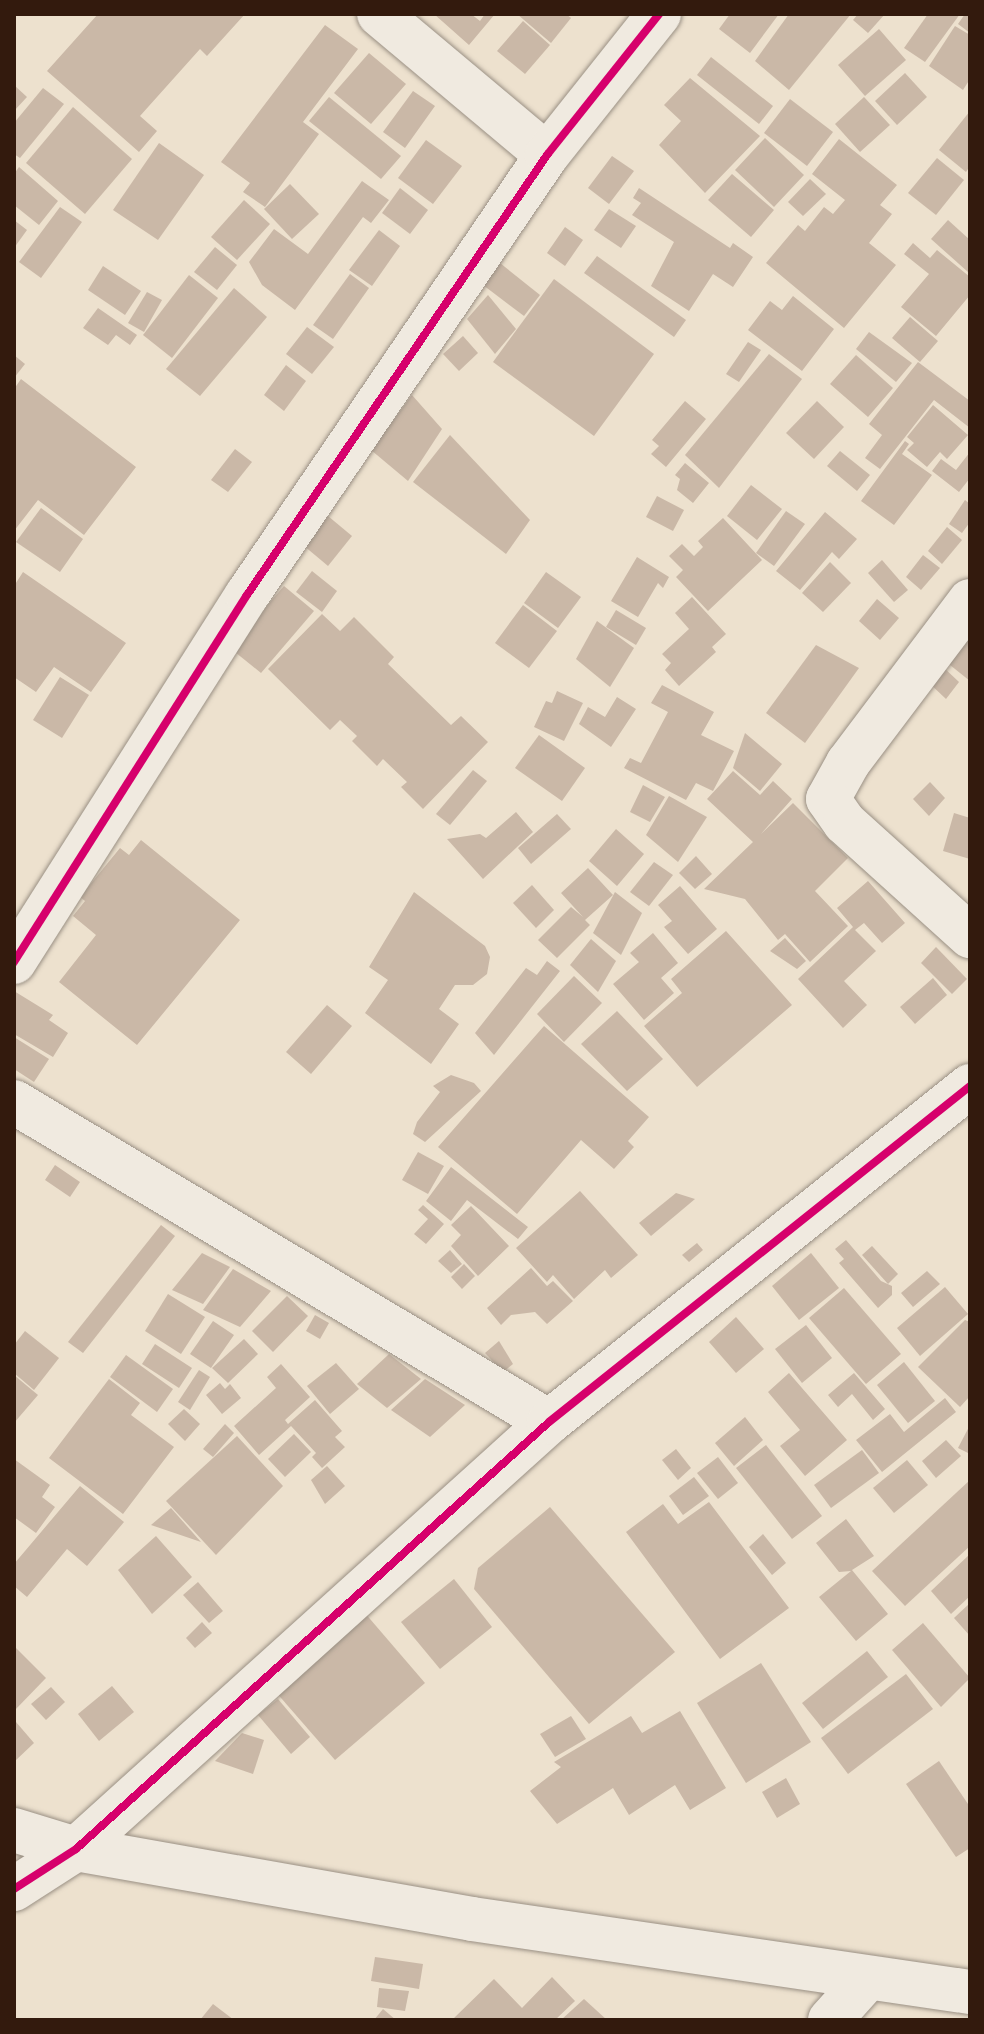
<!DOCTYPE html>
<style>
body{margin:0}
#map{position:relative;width:984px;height:2034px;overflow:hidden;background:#ede1ce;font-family:"Libre Bodoni",serif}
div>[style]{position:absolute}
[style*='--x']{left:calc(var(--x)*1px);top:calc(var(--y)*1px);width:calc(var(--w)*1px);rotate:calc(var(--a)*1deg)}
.building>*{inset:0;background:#cab8a7}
.roads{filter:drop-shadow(0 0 2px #9a9084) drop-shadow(0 0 2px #9a9084)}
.minor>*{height:44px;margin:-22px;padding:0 22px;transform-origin:22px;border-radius:22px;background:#f0eae0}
.cycleway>*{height:8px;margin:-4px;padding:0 4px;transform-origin:4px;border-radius:4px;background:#d6006c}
span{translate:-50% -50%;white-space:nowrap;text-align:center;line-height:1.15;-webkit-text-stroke:6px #fcedd7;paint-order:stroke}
.frame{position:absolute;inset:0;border:16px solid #331a0d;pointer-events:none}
</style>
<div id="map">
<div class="building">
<div style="clip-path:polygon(98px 14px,245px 14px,207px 56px,200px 49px,140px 116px,157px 131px,139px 152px,47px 71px)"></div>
<div style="clip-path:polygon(434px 14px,471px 14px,480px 21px,485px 14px,495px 14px,469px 45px)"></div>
<div style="clip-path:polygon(517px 14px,566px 14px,571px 18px,551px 43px)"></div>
<div style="clip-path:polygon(730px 14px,779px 14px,750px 53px,719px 29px)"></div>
<div style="clip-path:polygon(789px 14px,851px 14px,789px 90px,755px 61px)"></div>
<div style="clip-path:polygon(858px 14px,885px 14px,868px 33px,853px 20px)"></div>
<div style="clip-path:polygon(928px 14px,960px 14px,925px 62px,904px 48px)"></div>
<div style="clip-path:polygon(965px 14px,970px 14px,970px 33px,958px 24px)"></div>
<div style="clip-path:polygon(523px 21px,550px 45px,525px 74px,497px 51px)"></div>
<div style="clip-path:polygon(325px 25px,358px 49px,303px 122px,319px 134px,265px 207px,243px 192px,250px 183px,221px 162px)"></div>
<div style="clip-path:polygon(955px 26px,970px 35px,970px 79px,963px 90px,929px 66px)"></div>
<div style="clip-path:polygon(879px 29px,906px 60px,865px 96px,838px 65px)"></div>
<div style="clip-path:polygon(369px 53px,406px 84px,371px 124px,334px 93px)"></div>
<div style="clip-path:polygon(711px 57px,773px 106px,759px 124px,697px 75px)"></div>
<div style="clip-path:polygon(905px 73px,927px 97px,897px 125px,875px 101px)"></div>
<div style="clip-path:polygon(690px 78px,760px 136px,705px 193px,659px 145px,681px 121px,664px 105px)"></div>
<div style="clip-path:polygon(14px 85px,27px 97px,14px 111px)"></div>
<div style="clip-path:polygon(43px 88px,64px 104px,20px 158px,14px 154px,14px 123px)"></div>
<div style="clip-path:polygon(413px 91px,435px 106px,405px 148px,383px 132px)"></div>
<div style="clip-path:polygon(329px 97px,401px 156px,381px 179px,309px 121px)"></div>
<div style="clip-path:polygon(864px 97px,890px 125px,860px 152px,835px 124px)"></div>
<div style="clip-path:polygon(790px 99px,833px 132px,807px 166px,764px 133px)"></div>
<div style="clip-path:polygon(73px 107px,132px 159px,85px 214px,26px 163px)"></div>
<div style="clip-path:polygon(970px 111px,970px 166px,966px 172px,939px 150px)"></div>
<div style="clip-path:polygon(765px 138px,804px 175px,774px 207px,735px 170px)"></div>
<div style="clip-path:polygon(839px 139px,897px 185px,880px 205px,892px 214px,869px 243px,896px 265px,844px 328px,766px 263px,798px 225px,805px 231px,824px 207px,833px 214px,845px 200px,812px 174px)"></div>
<div style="clip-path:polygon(426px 140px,462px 166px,433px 204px,398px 178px)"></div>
<div style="clip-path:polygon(159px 143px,204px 175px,158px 240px,113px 210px)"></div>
<div style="clip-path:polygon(612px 156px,634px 171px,609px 204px,588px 188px)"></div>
<div style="clip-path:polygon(937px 158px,964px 180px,936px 215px,908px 193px)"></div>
<div style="clip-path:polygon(19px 167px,58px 201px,39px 225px,14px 205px,14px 174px)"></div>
<div style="clip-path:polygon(732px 174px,774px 210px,751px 237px,708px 200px)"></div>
<div style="clip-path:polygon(810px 179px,826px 194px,803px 216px,788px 202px)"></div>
<div style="clip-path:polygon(362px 181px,389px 200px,371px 223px,363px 217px,295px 310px,262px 285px,249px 262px,274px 229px,308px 254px)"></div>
<div style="clip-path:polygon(290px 184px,319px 214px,292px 239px,264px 209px)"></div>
<div style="clip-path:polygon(400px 188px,428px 210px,410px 234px,382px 213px)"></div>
<div style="clip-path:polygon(639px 188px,730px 248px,733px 243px,753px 257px,733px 287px,713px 274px,689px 311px,651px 286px,674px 242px,632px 215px,641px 203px,633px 198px)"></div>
<div style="clip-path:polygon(244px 200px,270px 224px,237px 260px,211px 237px)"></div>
<div style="clip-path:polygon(60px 207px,82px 222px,41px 278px,19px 262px)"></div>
<div style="clip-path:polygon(609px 209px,636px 226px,621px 248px,594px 230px)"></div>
<div style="clip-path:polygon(14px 220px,27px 230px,14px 248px)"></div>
<div style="clip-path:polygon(948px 220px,970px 240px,968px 272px,931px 239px)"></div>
<div style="clip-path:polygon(565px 227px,583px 240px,565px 266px,547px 253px)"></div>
<div style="clip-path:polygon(379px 230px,400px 246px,372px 286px,349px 270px)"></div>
<div style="clip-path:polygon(913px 243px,930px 258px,937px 250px,970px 277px,970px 295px,936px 336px,901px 307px,929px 274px,904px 254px)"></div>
<div style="clip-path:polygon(215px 247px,237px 265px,217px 290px,194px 272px)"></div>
<div style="clip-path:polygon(597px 256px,686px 320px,674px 337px,584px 273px)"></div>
<div style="clip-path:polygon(500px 263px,540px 295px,524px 316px,483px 285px)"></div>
<div style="clip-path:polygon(103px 266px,141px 291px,125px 315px,88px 290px)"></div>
<div style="clip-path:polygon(350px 274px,369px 288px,333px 339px,313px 325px)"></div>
<div style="clip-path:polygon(189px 275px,218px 298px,172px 358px,143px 335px)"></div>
<div style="clip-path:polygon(554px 279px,654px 354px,594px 436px,493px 362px)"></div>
<div style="clip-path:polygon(234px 288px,267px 317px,200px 396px,166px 369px)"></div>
<div style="clip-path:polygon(147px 292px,162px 300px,144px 332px,128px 323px)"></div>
<div style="clip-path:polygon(488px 295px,516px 329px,495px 354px,467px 319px)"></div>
<div style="clip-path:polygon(793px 296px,834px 329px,802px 371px,748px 330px,770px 301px,782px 310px)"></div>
<div style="clip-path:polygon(98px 308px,137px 335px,130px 345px,116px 335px,108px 345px,83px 328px)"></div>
<div style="clip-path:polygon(910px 317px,938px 341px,920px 362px,892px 338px)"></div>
<div style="clip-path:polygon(307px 327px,334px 347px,312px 374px,286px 354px)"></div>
<div style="clip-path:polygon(869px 332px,912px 363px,896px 382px,856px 349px)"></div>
<div style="clip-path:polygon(463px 336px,478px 353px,459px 371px,443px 354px)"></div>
<div style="clip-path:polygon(748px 342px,761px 350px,739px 382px,726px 374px)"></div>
<div style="clip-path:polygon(769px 354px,802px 379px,719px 488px,685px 455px)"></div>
<div style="clip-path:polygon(14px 355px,25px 364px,14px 378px)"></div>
<div style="clip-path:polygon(856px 355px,893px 388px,868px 417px,830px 384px)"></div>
<div style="clip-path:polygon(918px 362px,970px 401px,970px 428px,934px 400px,880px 469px,865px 458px,882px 435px,869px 424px)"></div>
<div style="clip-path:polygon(286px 365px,306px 381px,284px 411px,264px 395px)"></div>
<div style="clip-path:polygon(21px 379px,136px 467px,84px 535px,38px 500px,14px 531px,14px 389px)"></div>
<div style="clip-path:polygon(412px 395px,442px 429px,408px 481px,371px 450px)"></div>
<div style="clip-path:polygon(685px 401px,706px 419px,666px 467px,651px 454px,659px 446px,652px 440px)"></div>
<div style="clip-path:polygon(817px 401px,844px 427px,814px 459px,786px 433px)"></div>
<div style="clip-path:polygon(933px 405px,968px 435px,947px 459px,940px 452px,927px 467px,907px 450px,914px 443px,907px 437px)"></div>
<div style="clip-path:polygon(450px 435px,530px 520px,506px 554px,413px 482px)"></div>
<div style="clip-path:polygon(905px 441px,909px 444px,902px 454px,932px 475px,894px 525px,861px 501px)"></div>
<div style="clip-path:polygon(235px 449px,252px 462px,228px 492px,211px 480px)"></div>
<div style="clip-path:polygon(840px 451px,870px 475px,857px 491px,827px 466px)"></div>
<div style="clip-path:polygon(970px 452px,970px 478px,959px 492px,932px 471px,941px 459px,956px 470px)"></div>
<div style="clip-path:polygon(685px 463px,709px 483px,693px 503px,677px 490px,680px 479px,675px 475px)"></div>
<div style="clip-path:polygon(751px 485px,782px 509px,757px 540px,727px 516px)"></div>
<div style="clip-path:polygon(657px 496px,684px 510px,673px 531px,646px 517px)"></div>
<div style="clip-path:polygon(965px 500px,970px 504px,970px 522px,962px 533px,949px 524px)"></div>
<div style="clip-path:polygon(41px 508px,83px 539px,60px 572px,16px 542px)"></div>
<div style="clip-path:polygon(786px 511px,805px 524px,774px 566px,756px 553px)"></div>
<div style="clip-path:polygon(825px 512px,857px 539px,839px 559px,832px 552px,800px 590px,776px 571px)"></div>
<div style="clip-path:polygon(328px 516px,352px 536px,328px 566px,303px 545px)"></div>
<div style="clip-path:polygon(723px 518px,762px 560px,708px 611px,676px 577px,683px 570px,669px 556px,682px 544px,694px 556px,703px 547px,698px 541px)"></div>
<div style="clip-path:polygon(947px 527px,962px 540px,942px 564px,928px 551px)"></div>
<div style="clip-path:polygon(923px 555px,940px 568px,921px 590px,906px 577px)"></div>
<div style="clip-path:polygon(637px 557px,669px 577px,663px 588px,658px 583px,638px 617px,611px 601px)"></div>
<div style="clip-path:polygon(882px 560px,908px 590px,894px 602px,868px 573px)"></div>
<div style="clip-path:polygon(830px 562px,851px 583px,823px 612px,802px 593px)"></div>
<div style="clip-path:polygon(312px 571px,337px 591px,322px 612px,296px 592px)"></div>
<div style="clip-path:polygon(23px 572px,126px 643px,91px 692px,54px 667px,36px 692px,14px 677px,14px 586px)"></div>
<div style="clip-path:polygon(546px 572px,581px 597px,558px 628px,524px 603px)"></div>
<div style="clip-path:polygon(284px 586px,314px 611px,261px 673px,230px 648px)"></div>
<div style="clip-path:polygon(692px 597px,726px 634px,712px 647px,716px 652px,679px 686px,665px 670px,671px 663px,662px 654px,689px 629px,675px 613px)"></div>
<div style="clip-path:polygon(877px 599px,899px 618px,880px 640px,859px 621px)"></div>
<div style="clip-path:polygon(523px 605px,557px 631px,529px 668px,495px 643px)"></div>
<div style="clip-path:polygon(616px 610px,646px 628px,636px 645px,606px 627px)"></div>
<div style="clip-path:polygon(322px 614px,340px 631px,354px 617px,394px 657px,388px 664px,451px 725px,461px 716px,488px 742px,423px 809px,401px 787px,407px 782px,383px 759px,377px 766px,352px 741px,357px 736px,340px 720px,330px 730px,268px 669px)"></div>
<div style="clip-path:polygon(597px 621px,634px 648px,610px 687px,576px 659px)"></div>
<div style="clip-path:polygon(966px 636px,970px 640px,970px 681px,945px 661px)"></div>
<div style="clip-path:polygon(816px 645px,859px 668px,805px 743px,766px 713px)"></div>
<div style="clip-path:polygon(942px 666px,959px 682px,946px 699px,927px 681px)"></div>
<div style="clip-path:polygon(60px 677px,89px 695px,62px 738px,33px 720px)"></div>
<div style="clip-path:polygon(662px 685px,714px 712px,701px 735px,734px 751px,713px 791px,696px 783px,686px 800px,624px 768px,630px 758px,641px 763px,668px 712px,651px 703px)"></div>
<div style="clip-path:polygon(557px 691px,583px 703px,564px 741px,534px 727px,546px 701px,552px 703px)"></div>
<div style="clip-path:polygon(617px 697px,636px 709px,611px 747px,579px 724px,588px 707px,605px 717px)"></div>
<div style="clip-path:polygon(745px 733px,782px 764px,760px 791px,733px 768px)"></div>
<div style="clip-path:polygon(539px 735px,585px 768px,562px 801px,515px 768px)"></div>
<div style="clip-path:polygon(473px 770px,487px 781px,450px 825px,436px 814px)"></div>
<div style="clip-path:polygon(733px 771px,760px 795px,773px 781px,792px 799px,761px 834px,793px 803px,848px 858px,815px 891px,848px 926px,810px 962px,785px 934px,778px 940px,745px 899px,704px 889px,753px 842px,707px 799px)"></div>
<div style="clip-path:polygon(930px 782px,945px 798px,929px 816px,913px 799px)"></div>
<div style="clip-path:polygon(643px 785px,665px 797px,650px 822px,630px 812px)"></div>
<div style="clip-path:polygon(669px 796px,707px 817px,678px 862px,646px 835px)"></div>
<div style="clip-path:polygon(516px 812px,533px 832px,483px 879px,447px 839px,480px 834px,486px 838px)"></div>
<div style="clip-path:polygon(954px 813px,970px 818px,970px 859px,943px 851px)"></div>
<div style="clip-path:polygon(557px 814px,571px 829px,531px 864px,518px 848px)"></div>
<div style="clip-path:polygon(616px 829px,644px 854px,617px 886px,589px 861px)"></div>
<div style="clip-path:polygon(141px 840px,240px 920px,137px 1045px,59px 982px,96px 935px,73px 916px,85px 901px,80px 897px,120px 848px,129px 855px)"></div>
<div style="clip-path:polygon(696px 856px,712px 874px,695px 889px,679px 873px)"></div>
<div style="clip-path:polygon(654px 862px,673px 875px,649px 906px,630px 892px)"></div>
<div style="clip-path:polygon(588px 868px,613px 895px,585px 920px,590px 925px,557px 958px,538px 940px,571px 907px,583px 917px,561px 893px)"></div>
<div style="clip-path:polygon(868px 881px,905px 923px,882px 943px,864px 923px,855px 930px,876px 951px,844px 981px,867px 1005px,843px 1028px,798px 979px,853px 927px,837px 908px)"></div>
<div style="clip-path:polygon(532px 885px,554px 910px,536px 928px,513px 903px)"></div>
<div style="clip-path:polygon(680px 886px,717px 929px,688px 954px,664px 927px,672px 921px,658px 905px)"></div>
<div style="clip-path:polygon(414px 892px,485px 946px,490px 957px,487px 974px,473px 985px,455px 985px,439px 1009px,459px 1024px,431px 1064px,365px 1013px,388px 980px,369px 967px)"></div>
<div style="clip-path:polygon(615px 892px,642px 913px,621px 955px,593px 933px)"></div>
<div style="clip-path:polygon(726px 931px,792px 1005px,697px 1087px,644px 1026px,682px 993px,671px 979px)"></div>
<div style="clip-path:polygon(653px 933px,678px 963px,661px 978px,674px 993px,644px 1020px,613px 984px,639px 962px,630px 953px)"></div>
<div style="clip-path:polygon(785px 938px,806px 961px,797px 969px,770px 951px)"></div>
<div style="clip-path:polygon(591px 939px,616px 961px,598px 992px,570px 965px)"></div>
<div style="clip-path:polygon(936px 947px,967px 979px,952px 994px,921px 963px)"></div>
<div style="clip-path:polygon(547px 961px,560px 971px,494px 1055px,475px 1033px,526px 968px,537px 975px)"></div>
<div style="clip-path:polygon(574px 976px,602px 1003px,564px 1042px,537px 1014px)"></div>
<div style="clip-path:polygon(933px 978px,947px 995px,915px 1024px,900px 1007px)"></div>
<div style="clip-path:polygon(14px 991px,53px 1015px,49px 1020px,68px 1033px,53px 1057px,14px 1034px)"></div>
<div style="clip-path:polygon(327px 1005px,352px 1026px,311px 1074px,286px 1052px)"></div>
<div style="clip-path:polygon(617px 1011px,663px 1059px,627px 1091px,581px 1044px)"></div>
<div style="clip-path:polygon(544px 1026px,649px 1117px,628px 1141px,634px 1147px,614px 1169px,581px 1140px,517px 1214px,438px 1147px)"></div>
<div style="clip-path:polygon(14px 1037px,49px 1059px,34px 1082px,14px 1069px)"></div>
<div style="clip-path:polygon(451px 1075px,474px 1083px,481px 1091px,425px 1142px,413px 1134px,417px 1122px,440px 1092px,433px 1086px)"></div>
<div style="clip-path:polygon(418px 1152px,444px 1166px,428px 1194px,402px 1180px)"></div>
<div style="clip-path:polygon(55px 1165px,80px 1182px,70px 1197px,45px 1180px)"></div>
<div style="clip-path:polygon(451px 1167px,528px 1227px,518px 1239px,467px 1200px,451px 1221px,426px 1201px)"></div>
<div style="clip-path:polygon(580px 1191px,638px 1255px,611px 1278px,605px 1270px,574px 1299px,553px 1275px,547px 1282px,516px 1248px)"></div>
<div style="clip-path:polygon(676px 1193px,695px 1199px,651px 1236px,639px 1223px)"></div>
<div style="clip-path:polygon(423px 1205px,444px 1224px,426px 1244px,414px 1234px,428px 1219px,418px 1210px)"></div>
<div style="clip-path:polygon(471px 1206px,509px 1246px,478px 1276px,451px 1246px,461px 1235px,451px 1225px)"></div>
<div style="clip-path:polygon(161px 1225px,175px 1236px,83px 1353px,68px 1342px)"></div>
<div style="clip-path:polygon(846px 1240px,881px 1281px,892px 1286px,892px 1295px,878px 1308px,839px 1263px,844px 1259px,835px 1249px)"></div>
<div style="clip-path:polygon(697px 1243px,703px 1250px,689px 1262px,682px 1255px)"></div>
<div style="clip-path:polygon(872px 1246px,898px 1274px,888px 1284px,862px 1255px)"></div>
<div style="clip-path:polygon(450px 1250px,462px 1264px,451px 1273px,438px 1261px)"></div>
<div style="clip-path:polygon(202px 1253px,230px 1267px,203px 1304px,172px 1290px)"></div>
<div style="clip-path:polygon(811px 1253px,839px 1288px,799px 1320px,772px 1286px)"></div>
<div style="clip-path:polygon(464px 1264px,475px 1276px,462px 1289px,451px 1277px)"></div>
<div style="clip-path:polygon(531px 1268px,547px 1286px,553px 1281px,573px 1301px,547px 1324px,535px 1312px,511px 1315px,501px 1325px,487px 1308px)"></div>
<div style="clip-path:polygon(233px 1269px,271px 1291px,240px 1327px,203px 1310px)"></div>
<div style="clip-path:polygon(927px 1271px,940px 1284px,913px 1307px,901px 1293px)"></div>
<div style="clip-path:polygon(945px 1287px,968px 1314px,920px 1356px,897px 1328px)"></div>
<div style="clip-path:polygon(844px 1288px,901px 1354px,866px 1384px,809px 1318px)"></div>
<div style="clip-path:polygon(168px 1294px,205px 1317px,181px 1354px,145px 1331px)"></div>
<div style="clip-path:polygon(287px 1296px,308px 1316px,273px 1352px,252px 1331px)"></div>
<div style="clip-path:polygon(315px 1315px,329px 1323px,320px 1339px,306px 1331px)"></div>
<div style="clip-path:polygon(736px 1317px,764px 1349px,736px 1373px,709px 1342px)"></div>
<div style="clip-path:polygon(965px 1320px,970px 1322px,970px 1396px,960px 1407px,918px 1367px)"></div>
<div style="clip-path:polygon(213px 1321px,234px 1335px,211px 1368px,190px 1354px)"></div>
<div style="clip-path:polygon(806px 1325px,832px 1358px,802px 1383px,775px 1349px)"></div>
<div style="clip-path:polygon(25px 1331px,59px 1358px,34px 1390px,14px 1373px,14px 1345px)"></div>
<div style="clip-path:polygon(244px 1339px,258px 1354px,228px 1383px,212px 1368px)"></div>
<div style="clip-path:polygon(499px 1341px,513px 1364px,503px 1372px,485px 1353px)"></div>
<div style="clip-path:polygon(155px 1344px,192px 1368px,179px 1388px,142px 1364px)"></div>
<div style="clip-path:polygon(389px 1354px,421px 1379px,387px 1408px,357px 1384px)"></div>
<div style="clip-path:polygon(126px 1355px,173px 1389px,157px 1412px,110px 1377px)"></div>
<div style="clip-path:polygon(904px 1362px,935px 1401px,908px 1423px,877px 1385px)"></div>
<div style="clip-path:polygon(336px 1363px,359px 1389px,330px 1414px,307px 1386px)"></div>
<div style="clip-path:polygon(281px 1364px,310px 1397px,285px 1420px,288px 1424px,315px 1400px,342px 1431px,335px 1437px,345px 1447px,322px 1468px,312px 1457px,316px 1453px,291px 1426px,259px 1455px,234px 1426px,276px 1388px,267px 1377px)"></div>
<div style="clip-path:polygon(199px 1370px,210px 1377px,190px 1410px,178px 1402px)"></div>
<div style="clip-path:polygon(789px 1373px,847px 1440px,805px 1476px,780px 1446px,800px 1430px,768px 1392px)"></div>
<div style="clip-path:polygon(854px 1373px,885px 1409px,873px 1420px,852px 1394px,838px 1407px,828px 1395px)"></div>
<div style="clip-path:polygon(14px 1375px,38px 1395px,14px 1423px)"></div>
<div style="clip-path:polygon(109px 1379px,140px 1403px,131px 1415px,174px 1447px,123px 1514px,49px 1458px)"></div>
<div style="clip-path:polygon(425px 1379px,465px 1405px,430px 1437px,391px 1410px)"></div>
<div style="clip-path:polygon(220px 1383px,225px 1389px,230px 1384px,241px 1398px,222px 1414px,206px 1395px)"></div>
<div style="clip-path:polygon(945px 1398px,956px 1412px,882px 1472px,856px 1440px,890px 1414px,904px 1432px)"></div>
<div style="clip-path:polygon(184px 1409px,200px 1424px,185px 1441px,168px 1424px)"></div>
<div style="clip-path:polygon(745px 1417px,763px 1440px,734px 1466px,715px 1443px)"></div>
<div style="clip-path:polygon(225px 1424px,234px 1433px,213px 1457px,203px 1449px)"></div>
<div style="clip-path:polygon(970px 1425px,970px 1454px,958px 1448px)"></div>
<div style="clip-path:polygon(294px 1434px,311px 1452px,285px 1477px,268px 1459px)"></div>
<div style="clip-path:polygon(237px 1436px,283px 1486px,216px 1555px,166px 1501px)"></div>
<div style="clip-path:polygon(946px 1440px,961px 1456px,936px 1478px,922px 1461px)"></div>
<div style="clip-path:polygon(766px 1445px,822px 1516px,792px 1539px,736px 1468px)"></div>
<div style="clip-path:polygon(676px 1449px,691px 1468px,678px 1480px,662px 1460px)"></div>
<div style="clip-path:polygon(862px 1450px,879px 1473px,831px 1508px,814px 1485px)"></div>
<div style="clip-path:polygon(718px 1457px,738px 1483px,718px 1499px,697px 1473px)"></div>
<div style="clip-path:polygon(14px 1459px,50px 1485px,42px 1497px,55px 1507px,36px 1533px,14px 1517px)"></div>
<div style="clip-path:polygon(907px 1460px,928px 1485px,894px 1513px,873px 1488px)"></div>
<div style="clip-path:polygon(327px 1466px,345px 1486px,325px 1504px,311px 1480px)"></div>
<div style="clip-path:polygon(694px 1477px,709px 1496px,683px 1515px,669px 1496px)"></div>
<div style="clip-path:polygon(970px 1480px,970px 1546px,905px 1606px,872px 1571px)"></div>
<div style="clip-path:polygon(80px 1486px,124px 1522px,87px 1566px,67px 1549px,27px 1597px,14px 1586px,14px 1564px)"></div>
<div style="clip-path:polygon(709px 1502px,789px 1608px,720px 1659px,626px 1532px,663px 1504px,678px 1524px)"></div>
<div style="clip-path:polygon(550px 1507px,675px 1652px,589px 1724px,474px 1589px,478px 1568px)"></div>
<div style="clip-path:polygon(171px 1508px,201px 1542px,151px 1525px)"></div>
<div style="clip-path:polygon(846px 1519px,874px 1556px,852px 1570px,888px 1614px,856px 1641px,819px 1597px,851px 1571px,839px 1572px,816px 1543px)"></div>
<div style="clip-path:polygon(763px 1534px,786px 1563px,772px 1575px,749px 1547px)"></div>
<div style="clip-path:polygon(156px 1536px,192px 1577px,152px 1614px,118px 1570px)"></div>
<div style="clip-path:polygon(970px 1554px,970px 1596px,951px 1614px,931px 1591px)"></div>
<div style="clip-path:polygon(454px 1579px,492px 1627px,440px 1669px,401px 1622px)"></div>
<div style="clip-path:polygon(198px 1582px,223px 1611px,209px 1623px,183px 1595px)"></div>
<div style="clip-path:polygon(970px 1603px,970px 1636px,954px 1618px)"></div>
<div style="clip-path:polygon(358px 1605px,425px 1683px,335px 1760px,268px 1683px)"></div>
<div style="clip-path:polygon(202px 1622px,212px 1633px,195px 1648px,186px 1638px)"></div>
<div style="clip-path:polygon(923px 1623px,970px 1678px,941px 1707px,892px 1650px)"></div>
<div style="clip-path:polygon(14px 1646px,46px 1678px,14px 1711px)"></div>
<div style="clip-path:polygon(867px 1651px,888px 1677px,823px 1729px,802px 1703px)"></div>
<div style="clip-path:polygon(761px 1663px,811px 1742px,746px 1783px,697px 1703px)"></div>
<div style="clip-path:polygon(906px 1674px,933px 1709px,848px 1774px,821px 1738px)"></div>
<div style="clip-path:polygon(112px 1686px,134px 1712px,99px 1741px,78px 1714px)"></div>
<div style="clip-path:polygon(51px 1687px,65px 1702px,46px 1720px,31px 1704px)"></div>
<div style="clip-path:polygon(278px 1699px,310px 1737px,291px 1754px,258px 1715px)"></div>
<div style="clip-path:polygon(680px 1711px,726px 1788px,690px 1810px,675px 1785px,629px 1815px,613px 1788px,557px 1824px,530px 1791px,561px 1767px,554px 1762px,631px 1716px,642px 1733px)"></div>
<div style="clip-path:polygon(571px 1716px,586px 1739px,555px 1757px,540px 1734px)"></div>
<div style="clip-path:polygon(16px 1722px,34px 1743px,14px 1762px,14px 1724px)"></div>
<div style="clip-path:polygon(242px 1733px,264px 1740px,253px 1774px,215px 1761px)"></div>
<div style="clip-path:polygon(939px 1761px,970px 1807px,970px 1848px,956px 1857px,906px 1784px)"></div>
<div style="clip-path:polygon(786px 1778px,800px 1804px,777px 1818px,762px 1792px)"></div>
<div style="clip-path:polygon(375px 1957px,423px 1964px,419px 1989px,371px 1981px)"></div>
<div style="clip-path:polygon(552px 1977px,575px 2001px,555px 2020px,454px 2018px,494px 1979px,522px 2008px)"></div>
<div style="clip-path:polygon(379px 1988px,409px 1991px,405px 2011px,377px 2007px)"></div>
<div style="clip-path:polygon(584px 1999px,607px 2020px,561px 2020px)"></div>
<div style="clip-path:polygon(213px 2004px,234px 2020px,200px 2020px)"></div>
<div style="clip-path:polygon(383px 2009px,396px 2020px,374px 2020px)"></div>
</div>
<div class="roads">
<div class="minor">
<div style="--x:379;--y:14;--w:219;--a:40"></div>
<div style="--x:970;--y:601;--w:203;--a:127"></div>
<div style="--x:848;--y:763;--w:41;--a:119.1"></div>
<div style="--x:828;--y:799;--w:29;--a:55"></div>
<div style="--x:845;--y:823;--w:169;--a:42.1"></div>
<div style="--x:14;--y:962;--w:435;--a:-57.6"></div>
<div style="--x:247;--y:595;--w:533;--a:-55.71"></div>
<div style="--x:547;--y:155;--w:180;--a:-51.5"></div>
<div style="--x:14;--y:1102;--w:623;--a:30.88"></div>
<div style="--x:14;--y:1830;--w:65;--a:17"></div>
<div style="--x:76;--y:1849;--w:402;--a:10"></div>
<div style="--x:472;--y:1919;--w:503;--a:8.34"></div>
<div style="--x:14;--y:1889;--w:74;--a:-32.8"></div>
<div style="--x:76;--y:1849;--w:637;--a:-42.07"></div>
<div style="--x:549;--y:1422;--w:539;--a:-38.59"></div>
<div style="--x:830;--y:2020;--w:54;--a:-48"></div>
</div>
</div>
<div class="cycleway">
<div style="--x:14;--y:962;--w:435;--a:-57.6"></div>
<div style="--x:247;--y:595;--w:533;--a:-55.71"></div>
<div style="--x:547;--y:155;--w:180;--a:-51.5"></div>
<div style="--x:14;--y:1889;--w:74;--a:-32.8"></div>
<div style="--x:76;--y:1849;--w:637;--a:-42.07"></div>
<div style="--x:549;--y:1422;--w:539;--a:-38.59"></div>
</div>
<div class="frame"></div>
</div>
